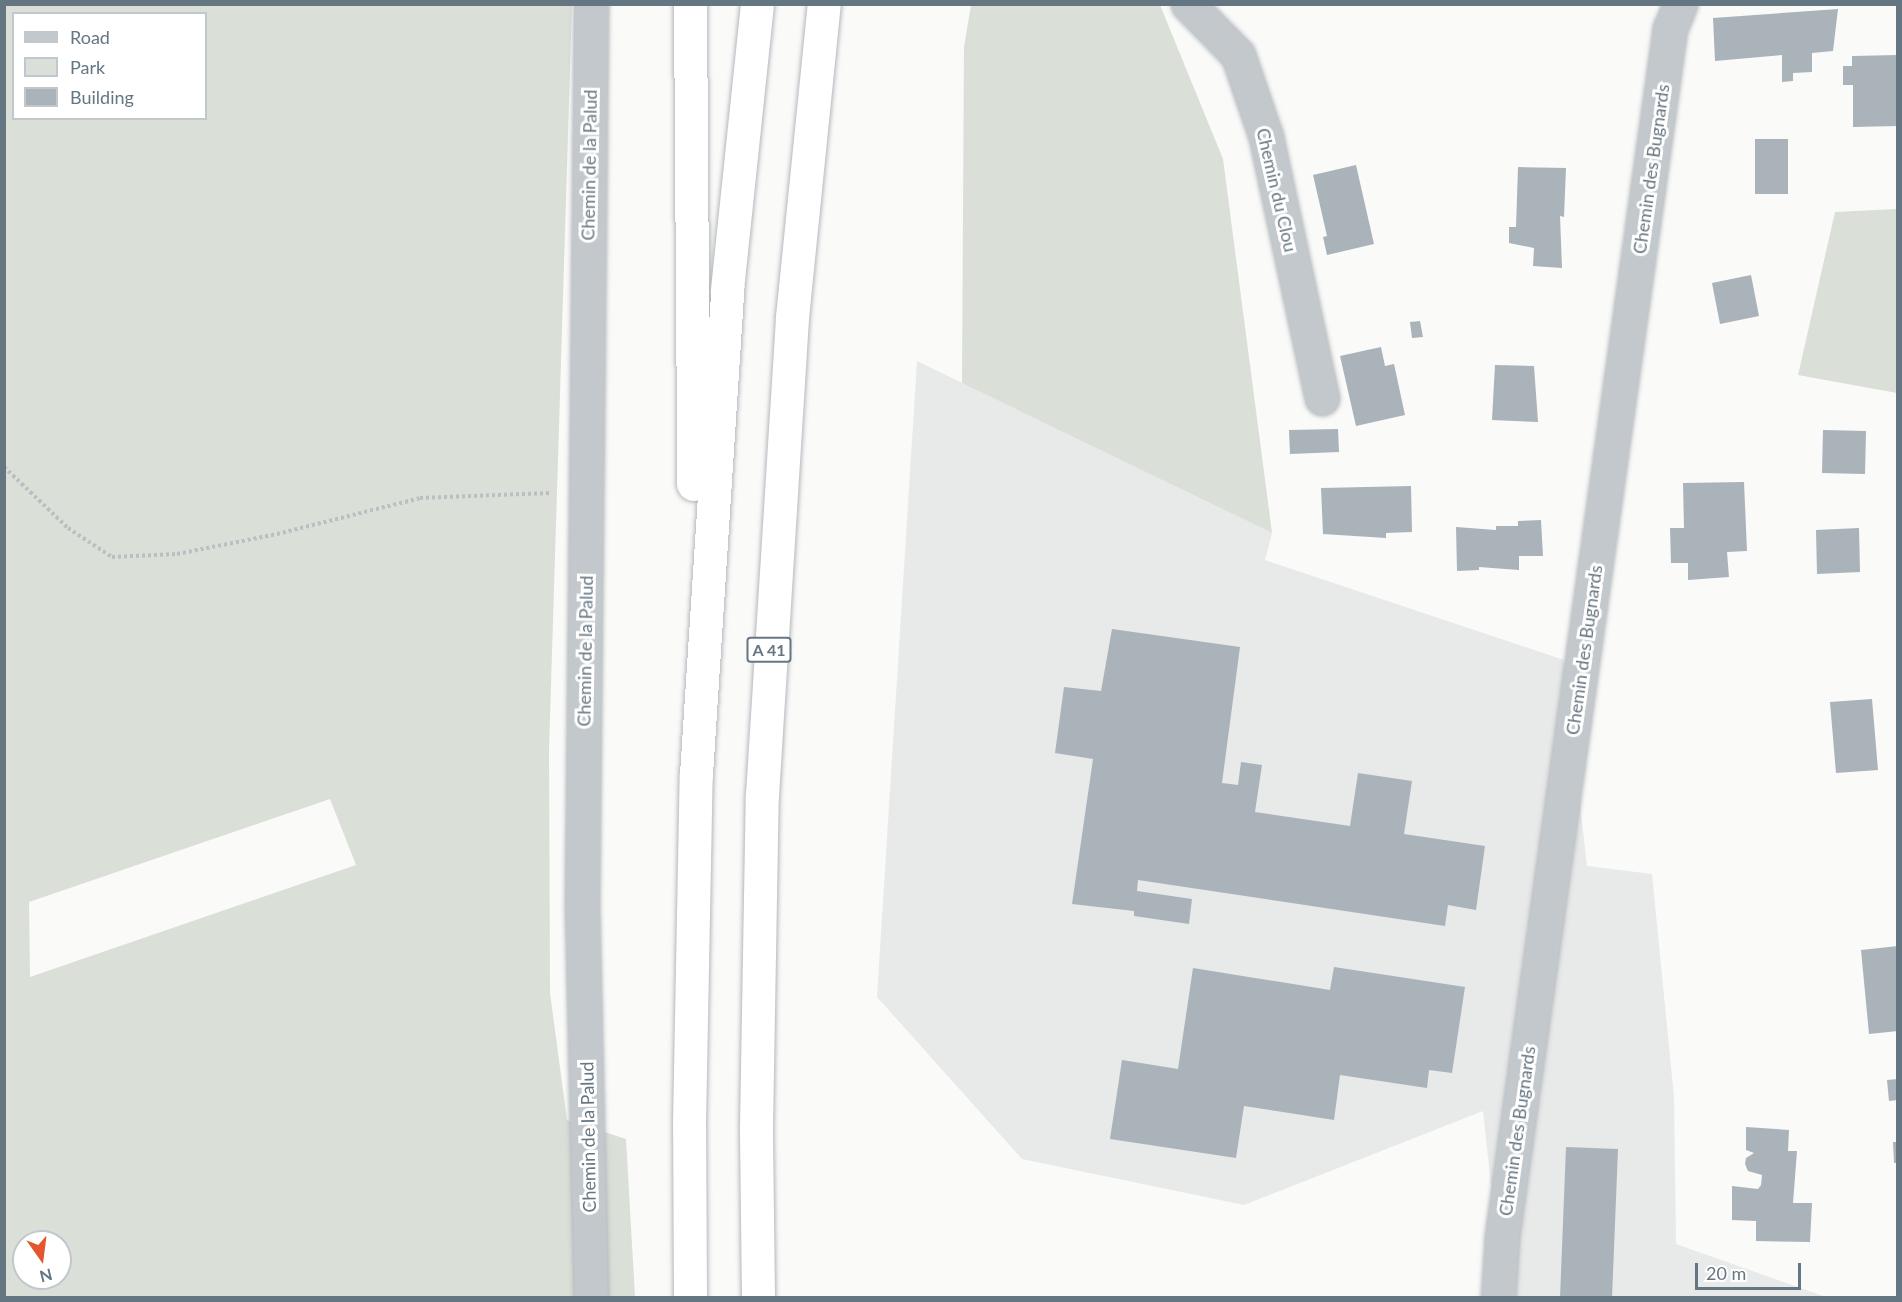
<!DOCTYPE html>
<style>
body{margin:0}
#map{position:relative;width:1902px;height:1302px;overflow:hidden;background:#fafaf8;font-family:Lato,sans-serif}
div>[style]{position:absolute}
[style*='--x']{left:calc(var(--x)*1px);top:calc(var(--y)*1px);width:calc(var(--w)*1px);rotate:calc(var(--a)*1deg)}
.built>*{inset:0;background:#e8e9e9}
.green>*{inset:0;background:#dadfd7}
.building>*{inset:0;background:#aab3b9}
.path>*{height:4px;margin-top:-2px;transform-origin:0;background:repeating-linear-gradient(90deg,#bbbfc2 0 3px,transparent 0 6px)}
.roads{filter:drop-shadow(0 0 2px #b4b9bd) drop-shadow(0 0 2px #b4b9bd)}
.minor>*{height:33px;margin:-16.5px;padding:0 16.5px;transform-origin:16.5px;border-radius:16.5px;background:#c3c8cc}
.highway>*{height:33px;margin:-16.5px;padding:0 16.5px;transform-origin:16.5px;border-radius:16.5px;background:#fff}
span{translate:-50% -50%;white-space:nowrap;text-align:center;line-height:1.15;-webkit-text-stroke:6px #fff;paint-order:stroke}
.shield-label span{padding:2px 4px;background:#fff;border:2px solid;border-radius:4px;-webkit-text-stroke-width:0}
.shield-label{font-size:16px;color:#657683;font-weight:700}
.street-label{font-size:18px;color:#657683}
.frame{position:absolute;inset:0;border:6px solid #657683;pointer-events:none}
.legend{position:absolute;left:12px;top:12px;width:195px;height:108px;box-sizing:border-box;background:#fff;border:2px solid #c1c8cd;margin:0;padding:8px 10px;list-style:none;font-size:18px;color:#657683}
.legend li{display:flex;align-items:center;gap:12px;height:30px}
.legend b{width:30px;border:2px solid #c1c8cd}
.north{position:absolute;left:12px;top:1230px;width:60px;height:60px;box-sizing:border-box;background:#fff;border:2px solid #c1c8cd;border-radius:50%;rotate:166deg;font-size:16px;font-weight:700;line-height:24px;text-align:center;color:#657683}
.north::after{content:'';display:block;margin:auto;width:21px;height:27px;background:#e4572e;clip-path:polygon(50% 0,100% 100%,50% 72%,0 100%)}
.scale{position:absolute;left:1695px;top:1263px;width:106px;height:27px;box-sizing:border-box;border:3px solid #657683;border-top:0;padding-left:8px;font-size:18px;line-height:21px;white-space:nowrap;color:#657683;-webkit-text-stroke:4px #fff;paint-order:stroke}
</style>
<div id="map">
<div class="built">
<div style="clip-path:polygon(917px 361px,1272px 533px,1265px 560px,1564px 660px,1587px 866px,1652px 874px,1674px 1097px,1676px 1244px,1826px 1297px,1503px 1297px,1483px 1111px,1244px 1205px,1022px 1159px,877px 997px)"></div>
</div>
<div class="green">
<div style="clip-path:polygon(evenodd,5px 5px,572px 5px,549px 750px,550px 993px,567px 1120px,626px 1139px,635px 1297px,5px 1298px,5px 5px,14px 14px,206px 14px,206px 118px,14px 118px,14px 14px,5px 5px,330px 799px,356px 865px,30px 977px,29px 902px,330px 799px,5px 5px,24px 1242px,60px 1242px,60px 1278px,24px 1278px,24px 1242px)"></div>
<div style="clip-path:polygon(971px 5px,1160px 5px,1223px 159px,1272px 533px,962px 383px,964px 47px)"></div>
<div style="clip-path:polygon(1897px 209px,1897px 393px,1798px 375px,1835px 212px)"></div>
</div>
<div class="building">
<div style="clip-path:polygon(1838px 9px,1833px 51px,1812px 53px,1812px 72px,1793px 73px,1793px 81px,1782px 82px,1782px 55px,1715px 61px,1713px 18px)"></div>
<div style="clip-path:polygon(1898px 55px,1898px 126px,1853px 127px,1853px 85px,1843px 85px,1843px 66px,1852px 66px,1852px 56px)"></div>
<div style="clip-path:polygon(1755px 139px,1788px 139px,1788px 194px,1755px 194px)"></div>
<div style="clip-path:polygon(1356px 165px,1374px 244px,1327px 255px,1323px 237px,1327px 236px,1313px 175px)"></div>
<div style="clip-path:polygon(1518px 167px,1566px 168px,1564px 217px,1560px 216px,1562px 268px,1533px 266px,1534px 248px,1509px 243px,1509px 227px,1516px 227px)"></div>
<div style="clip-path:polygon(1751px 275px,1759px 316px,1720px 324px,1712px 283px)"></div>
<div style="clip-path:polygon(1420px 321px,1423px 337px,1412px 338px,1410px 322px)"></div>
<div style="clip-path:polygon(1381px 347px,1385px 366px,1394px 364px,1405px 415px,1356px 426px,1340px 356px)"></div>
<div style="clip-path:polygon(1495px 365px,1534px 366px,1538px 422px,1492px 420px)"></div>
<div style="clip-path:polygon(1338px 429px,1339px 452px,1290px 454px,1289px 430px)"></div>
<div style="clip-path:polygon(1823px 430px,1866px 431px,1865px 474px,1822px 473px)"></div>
<div style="clip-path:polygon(1744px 482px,1747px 551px,1727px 552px,1729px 577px,1688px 580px,1688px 563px,1671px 563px,1670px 528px,1684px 528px,1683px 483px)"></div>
<div style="clip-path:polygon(1411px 486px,1412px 532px,1386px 533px,1386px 538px,1323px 534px,1321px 488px)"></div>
<div style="clip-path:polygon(1541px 520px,1543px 556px,1519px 556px,1519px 570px,1479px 567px,1479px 570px,1457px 571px,1456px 527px,1496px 530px,1496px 526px,1518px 526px,1518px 521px)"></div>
<div style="clip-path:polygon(1859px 528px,1860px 572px,1817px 574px,1816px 530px)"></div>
<div style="clip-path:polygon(1112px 629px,1240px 647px,1222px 783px,1238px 785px,1241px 762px,1262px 765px,1255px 812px,1350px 826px,1358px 773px,1412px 781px,1404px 834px,1485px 846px,1476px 910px,1448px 905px,1445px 926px,1138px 880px,1137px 891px,1192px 899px,1189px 924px,1134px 916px,1134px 911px,1072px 904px,1093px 759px,1055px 753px,1064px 687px,1101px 691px)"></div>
<div style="clip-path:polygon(1872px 699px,1878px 770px,1836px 773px,1830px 702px)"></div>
<div style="clip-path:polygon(1898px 946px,1898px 1031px,1869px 1034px,1861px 950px)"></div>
<div style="clip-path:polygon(1334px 967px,1465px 987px,1452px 1073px,1429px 1070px,1427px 1088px,1340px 1075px,1334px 1120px,1244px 1106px,1236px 1158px,1110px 1139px,1122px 1060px,1178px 1069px,1193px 968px,1330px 990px)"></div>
<div style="clip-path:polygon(1898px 1079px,1898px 1100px,1889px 1101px,1887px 1080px)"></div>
<div style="clip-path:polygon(1746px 1127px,1789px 1130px,1788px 1151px,1797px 1151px,1793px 1203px,1812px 1203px,1810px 1242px,1756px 1241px,1756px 1221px,1732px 1220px,1732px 1186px,1758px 1189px,1761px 1185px,1762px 1175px,1748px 1171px,1745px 1164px,1746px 1158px,1754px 1153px,1746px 1150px)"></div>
<div style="clip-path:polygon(1893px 1142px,1898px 1142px,1898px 1163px,1894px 1163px)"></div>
<div style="clip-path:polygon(1566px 1147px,1618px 1149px,1612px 1298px,1560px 1298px)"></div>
</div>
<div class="path">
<div style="--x:4;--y:467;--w:88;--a:43.6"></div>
<div style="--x:68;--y:528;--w:53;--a:33.4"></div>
<div style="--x:112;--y:557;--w:65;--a:-2.6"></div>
<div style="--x:177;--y:554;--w:102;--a:-11.3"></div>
<div style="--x:277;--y:534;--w:147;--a:-14.1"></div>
<div style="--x:420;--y:498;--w:132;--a:-2.2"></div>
</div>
<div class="roads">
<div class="minor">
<div style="--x:591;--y:4;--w:900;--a:90.57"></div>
<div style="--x:582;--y:904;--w:394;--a:88.7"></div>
<div style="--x:1188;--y:4;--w:71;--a:45.6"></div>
<div style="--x:1238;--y:55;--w:87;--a:71.1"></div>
<div style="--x:1266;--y:137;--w:267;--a:77.9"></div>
<div style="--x:1498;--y:1298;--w:62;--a:-86.3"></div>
<div style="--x:1502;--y:1236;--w:1219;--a:-82.08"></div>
<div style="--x:1670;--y:29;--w:27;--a:-68"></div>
</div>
<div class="highway">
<div style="--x:690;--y:4;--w:480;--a:89.6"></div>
<div style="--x:690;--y:1298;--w:175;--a:-90.3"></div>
<div style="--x:689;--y:1123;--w:349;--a:-88.9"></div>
<div style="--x:696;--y:774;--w:486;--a:-86.3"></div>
<div style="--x:727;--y:289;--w:287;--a:-84"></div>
<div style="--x:758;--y:1298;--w:172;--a:-90.7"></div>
<div style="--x:756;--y:1126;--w:331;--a:-89"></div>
<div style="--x:762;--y:795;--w:479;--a:-86.4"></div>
<div style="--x:792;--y:317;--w:315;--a:-84.2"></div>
</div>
</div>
<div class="shield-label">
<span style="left:769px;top:650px">A 41</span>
</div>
<div class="street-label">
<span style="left:589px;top:165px;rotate:-89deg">Chemin de la Palud</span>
<span style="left:1651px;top:169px;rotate:-82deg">Chemin des Bugnards</span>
<span style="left:1277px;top:190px;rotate:77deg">Chemin du Clou</span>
<span style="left:1584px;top:650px;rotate:-82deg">Chemin des Bugnards</span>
<span style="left:585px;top:651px;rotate:-89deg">Chemin de la Palud</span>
<span style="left:1517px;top:1131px;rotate:-82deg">Chemin des Bugnards</span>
<span style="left:588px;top:1137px;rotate:-91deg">Chemin de la Palud</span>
</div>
<div class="frame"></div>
<ul class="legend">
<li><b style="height:8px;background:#c3c8cc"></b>Road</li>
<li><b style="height:16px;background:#dadfd7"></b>Park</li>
<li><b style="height:16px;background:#aab3b9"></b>Building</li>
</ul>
<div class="north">N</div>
<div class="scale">20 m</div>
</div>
